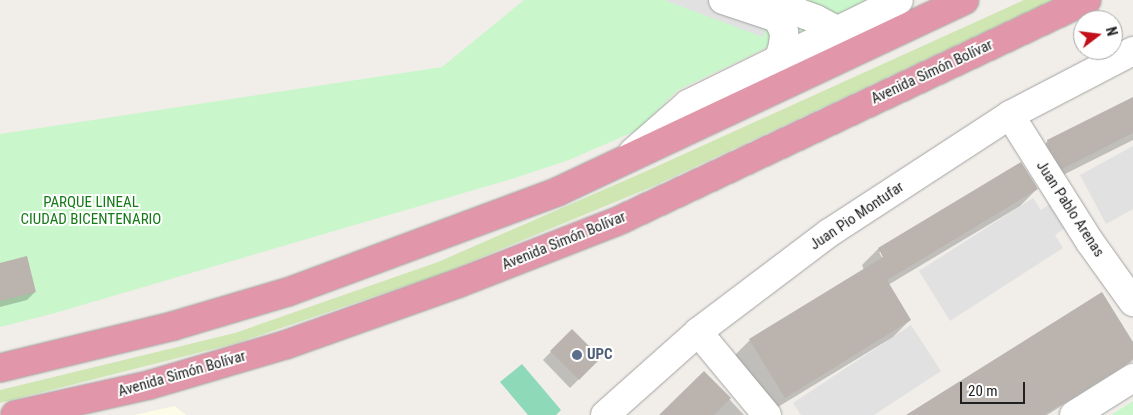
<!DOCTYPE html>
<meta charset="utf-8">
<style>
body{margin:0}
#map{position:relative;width:1133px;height:415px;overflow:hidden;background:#f1eee9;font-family:"Roboto Condensed",sans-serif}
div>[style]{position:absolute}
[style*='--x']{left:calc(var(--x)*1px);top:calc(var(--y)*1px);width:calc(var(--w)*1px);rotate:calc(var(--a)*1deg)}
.education>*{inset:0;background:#fdfce6}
.grass>*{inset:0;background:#cfe6b3}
.park>*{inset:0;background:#caf6cb}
.pitch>*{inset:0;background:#8dd9b8}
.parking>*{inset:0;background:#e1e1e1}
.shadow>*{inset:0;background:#0003}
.building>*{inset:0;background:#bab3ae}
.roads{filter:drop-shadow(0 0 1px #a2a2a2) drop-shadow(0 0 1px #a2a2a2)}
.minor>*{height:28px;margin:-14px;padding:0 14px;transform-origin:14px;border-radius:14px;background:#fff}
.highway>*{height:28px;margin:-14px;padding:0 14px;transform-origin:14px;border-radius:14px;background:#e197a9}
.dots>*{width:14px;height:14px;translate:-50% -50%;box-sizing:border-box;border:2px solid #fff;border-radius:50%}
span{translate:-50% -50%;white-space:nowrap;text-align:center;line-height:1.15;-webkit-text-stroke:4px #fff;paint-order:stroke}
.street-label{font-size:15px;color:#212121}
.park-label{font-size:15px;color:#157a17}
.service-label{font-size:15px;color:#4e5e75;font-weight:700}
.left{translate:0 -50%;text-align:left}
.north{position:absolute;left:1073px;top:10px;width:50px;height:50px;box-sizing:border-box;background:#fff;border:1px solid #a6a6a6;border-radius:50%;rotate:75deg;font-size:14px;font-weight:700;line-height:20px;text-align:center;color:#212121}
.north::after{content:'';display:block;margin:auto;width:18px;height:22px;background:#c30f1a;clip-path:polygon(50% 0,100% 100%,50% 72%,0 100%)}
.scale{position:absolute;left:960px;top:382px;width:65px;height:22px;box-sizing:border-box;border:2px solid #212121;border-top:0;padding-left:6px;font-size:15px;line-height:18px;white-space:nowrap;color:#212121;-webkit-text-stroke:4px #fff;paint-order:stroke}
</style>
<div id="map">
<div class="education">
<div style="clip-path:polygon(175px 406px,186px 415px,134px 415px)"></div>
</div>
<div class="grass">
<div style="clip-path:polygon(1024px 0,1053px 0,654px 186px,441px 274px,237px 343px,0 403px,0 390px,235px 333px,438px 262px,651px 169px)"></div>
</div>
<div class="park">
<div style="clip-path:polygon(524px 0,867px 0,678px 90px,638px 130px,569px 160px,515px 178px,55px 313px,0 327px,0 134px,442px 67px)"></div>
<div style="clip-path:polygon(1133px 401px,1133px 415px,1111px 415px)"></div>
</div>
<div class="pitch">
<div style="clip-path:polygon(522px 364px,561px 410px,556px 415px,528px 415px,500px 382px)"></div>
</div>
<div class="parking">
<div style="clip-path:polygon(664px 0,777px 0,763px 37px)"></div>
<div style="clip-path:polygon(1133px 146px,1133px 209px,1106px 224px,1080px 175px)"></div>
<div style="clip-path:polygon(1033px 198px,1041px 210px,1053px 202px,1068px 226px,1055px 235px,1063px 248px,950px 321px,919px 271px)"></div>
<div style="clip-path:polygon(911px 325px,941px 371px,874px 415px,801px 415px,793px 403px)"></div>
</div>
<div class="shadow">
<div style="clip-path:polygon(1133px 98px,1133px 140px,1045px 184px,1031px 158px,1048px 141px)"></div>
<div style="clip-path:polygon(evenodd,1021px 164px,1037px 189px,1020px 206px,888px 285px,910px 320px,893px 337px,768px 413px,734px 356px,750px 340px,864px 270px,862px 265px,878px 249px,1021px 164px,879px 252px,881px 252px,885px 263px,879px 252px)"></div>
<div style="clip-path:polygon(0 264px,35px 292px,27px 300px,0 307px)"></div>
<div style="clip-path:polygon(572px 330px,600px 358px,570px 388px,543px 360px)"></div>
<div style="clip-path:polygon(1133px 344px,1133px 360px,1131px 362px,1047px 415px,908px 415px)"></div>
<div style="clip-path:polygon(704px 372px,744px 415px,661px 415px)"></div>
</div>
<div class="building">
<div style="clip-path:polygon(1133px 97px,1133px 133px,1062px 169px,1048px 146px,1047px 140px)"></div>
<div style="clip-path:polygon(1021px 162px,1038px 189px,887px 280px,911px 320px,785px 398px,749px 339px,883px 257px,878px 248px)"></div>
<div style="clip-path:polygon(27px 256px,36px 292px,0 301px,0 263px)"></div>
<div style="clip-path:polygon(1102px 292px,1133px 342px,1133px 359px,1090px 386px,1044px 415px,906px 415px)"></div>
<div style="clip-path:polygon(572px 329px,601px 358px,579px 380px,550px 351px)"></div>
<div style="clip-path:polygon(704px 371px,731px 398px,714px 415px,659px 415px)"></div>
</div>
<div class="roads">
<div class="minor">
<div style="--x:723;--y:0;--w:57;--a:18.4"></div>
<div style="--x:777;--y:18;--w:16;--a:63"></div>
<div style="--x:784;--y:32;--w:13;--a:94"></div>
<div style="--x:783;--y:45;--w:17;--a:107"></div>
<div style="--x:765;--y:0;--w:54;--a:20.4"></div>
<div style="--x:816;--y:19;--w:24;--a:28"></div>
<div style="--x:1010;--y:115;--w:150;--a:57.8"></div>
<div style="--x:1090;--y:242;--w:74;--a:54.4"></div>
<div style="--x:633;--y:152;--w:73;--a:-41.1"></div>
<div style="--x:688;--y:104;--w:235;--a:-26.2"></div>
<div style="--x:698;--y:332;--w:108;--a:50.3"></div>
<div style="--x:605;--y:415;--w:125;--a:-41.7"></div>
<div style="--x:698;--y:332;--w:164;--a:-37.1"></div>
<div style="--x:829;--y:233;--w:216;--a:-33.1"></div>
<div style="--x:1010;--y:115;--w:139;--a:-27.5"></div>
<div style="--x:1074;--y:415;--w:70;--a:-32.1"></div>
</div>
<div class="highway">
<div style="--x:0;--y:368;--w:178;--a:-13.6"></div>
<div style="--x:173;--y:326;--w:120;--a:-16.5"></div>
<div style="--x:288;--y:292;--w:289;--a:-20.4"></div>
<div style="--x:559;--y:191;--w:448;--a:-25.2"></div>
<div style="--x:15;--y:415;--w:137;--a:-12.6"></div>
<div style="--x:149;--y:385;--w:142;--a:-16.4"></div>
<div style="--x:285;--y:345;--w:185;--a:-19.6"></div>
<div style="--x:459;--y:283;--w:171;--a:-21.3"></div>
<div style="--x:618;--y:221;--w:518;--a:-25.23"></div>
</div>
</div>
<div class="dots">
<div style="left:577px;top:355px;background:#5c6f8a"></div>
</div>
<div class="street-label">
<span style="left:932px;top:72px;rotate:-25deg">Avenida Simón Bolívar</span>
<span style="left:1070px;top:209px;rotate:57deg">Juan Pablo Arenas</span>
<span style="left:857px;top:216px;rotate:-34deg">Juan Pio Montufar</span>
<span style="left:564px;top:241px;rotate:-22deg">Avenida Simón Bolívar</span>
<span style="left:182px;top:374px;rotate:-16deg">Avenida Simón Bolívar</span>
</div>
<div class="park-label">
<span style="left:91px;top:211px">PARQUE LINEAL<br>CIUDAD BICENTENARIO</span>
</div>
<div class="service-label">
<span class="left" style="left:587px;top:355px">UPC</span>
</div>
<div class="north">N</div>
<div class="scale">20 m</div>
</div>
